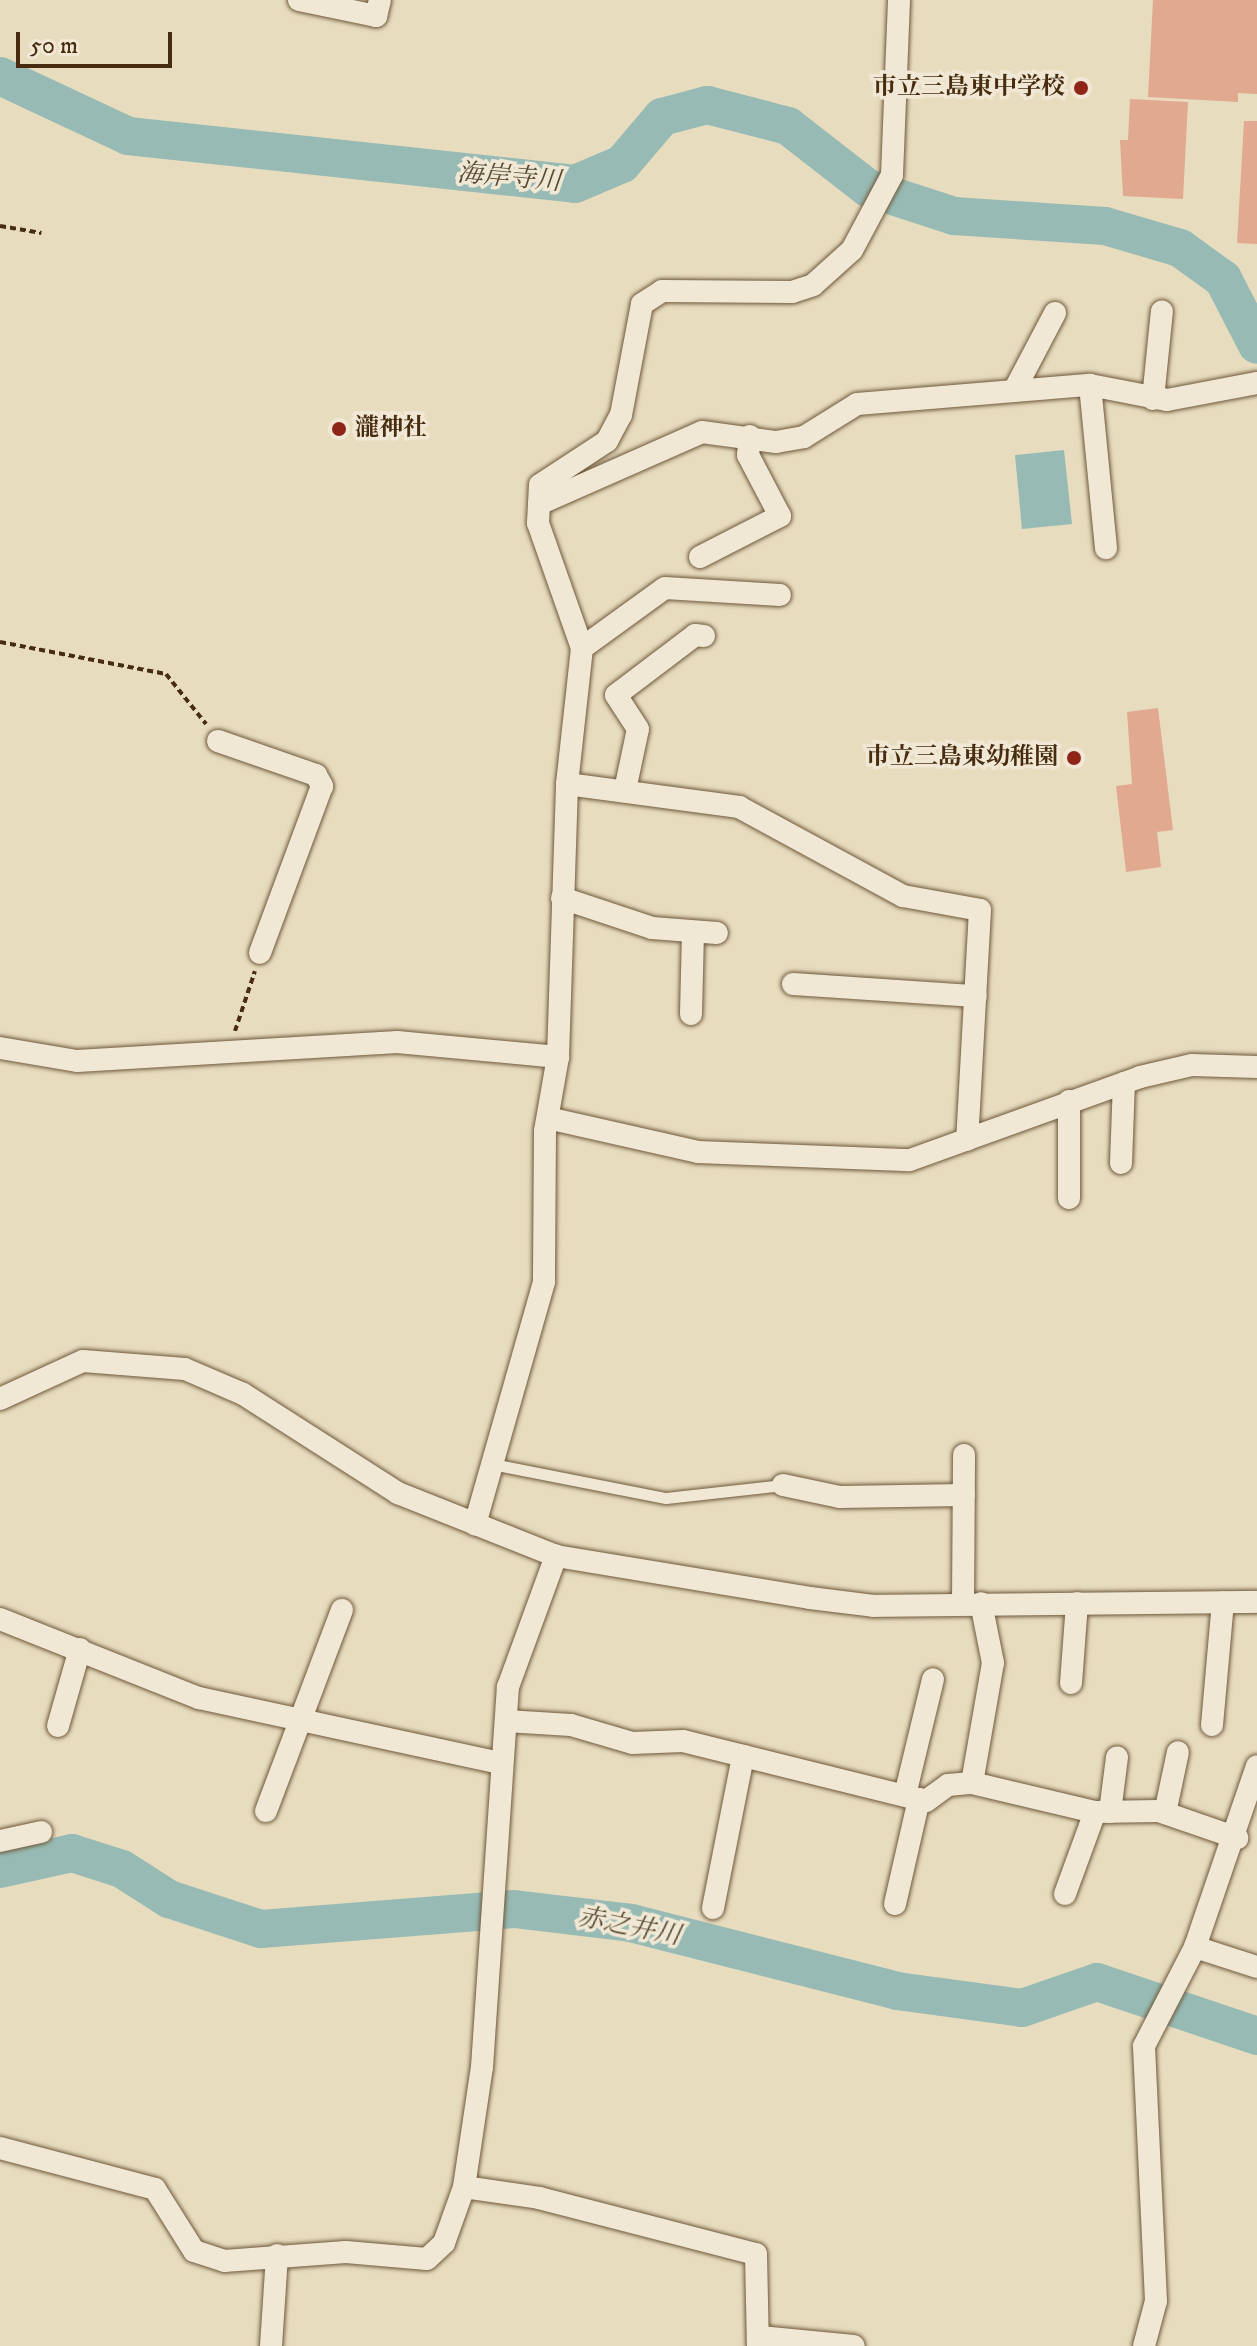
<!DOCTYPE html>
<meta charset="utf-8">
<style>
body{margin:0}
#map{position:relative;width:1257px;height:2346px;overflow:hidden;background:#e8dcbf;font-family:"IM FELL DW Pica","Noto Serif JP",serif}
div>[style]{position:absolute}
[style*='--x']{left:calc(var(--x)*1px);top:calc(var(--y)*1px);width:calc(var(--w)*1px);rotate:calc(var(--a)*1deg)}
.water>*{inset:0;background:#97bbb4}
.river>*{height:38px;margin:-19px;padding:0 19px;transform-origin:19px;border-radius:19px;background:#97bbb4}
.building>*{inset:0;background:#e1a98f}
.path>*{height:4px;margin-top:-2px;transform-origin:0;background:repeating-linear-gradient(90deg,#472c0f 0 6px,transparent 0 10px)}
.roads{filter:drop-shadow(0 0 2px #6f583b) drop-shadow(0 0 2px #6f583b)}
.service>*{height:11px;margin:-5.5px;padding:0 5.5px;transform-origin:5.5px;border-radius:5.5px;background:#f0e8d5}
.minor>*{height:22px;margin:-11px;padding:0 11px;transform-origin:11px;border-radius:11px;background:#f0e8d5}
.dots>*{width:22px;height:22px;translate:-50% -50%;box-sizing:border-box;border:4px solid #f0e8d5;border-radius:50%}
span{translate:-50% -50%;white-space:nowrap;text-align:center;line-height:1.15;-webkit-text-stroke:7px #f0e8d5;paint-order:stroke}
.poi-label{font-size:24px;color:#472c0f;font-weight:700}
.right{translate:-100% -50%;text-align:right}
.left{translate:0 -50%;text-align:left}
.water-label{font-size:26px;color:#574930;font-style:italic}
.scale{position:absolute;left:16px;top:32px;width:156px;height:36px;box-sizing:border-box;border:4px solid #472c0f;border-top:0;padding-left:10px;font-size:24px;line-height:28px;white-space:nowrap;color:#472c0f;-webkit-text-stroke:6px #f0e8d5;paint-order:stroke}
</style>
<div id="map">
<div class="water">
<div style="clip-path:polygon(1064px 450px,1072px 524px,1022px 529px,1015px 455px)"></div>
</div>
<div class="river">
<div style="--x:0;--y:76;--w:141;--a:25.1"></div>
<div style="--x:128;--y:136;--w:450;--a:6.1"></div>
<div style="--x:575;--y:184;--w:51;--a:-23.1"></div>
<div style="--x:622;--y:164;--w:62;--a:-49.6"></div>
<div style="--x:662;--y:117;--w:47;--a:-14.9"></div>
<div style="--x:707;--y:105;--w:84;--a:14.5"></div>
<div style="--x:788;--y:126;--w:101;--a:37.8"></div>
<div style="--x:868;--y:188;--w:90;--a:18"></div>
<div style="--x:954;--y:216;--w:151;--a:3.8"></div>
<div style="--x:1105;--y:226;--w:78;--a:16.3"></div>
<div style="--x:1180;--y:248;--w:53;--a:35.8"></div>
<div style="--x:1223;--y:279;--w:74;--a:62.7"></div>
<div style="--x:0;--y:1869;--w:74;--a:-12.5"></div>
<div style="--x:72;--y:1853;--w:52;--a:17.7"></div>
<div style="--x:122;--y:1869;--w:56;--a:32.6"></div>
<div style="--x:169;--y:1899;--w:97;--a:18.1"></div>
<div style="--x:261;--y:1929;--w:254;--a:-4.5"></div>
<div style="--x:514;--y:1909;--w:118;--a:6.8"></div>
<div style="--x:631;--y:1923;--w:275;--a:14.3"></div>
<div style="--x:897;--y:1991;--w:126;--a:7.7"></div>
<div style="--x:1022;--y:2008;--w:79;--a:-19.1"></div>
<div style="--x:1097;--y:1982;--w:169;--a:18.6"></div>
</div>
<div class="building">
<div style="clip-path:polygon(1153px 0,1257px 0,1257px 94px,1238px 93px,1238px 102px,1148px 97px)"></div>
<div style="clip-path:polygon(1130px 99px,1188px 102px,1183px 199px,1123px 196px,1120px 140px,1128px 140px)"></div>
<div style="clip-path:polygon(1244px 121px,1257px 121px,1257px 244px,1237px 243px)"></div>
<div style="clip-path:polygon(1158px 708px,1173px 830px,1157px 832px,1161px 867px,1126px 872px,1116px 786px,1132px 784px,1127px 712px)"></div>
</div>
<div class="path">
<div style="--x:0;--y:226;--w:42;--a:9.7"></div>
<div style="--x:0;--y:642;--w:169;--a:10.9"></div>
<div style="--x:166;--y:674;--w:64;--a:51.3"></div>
<div style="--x:235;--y:1031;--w:63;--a:-71.6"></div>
</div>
<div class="roads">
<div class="service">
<div style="--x:492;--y:1464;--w:177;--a:11.1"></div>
<div style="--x:666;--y:1498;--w:118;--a:-6.3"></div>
</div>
<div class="minor">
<div style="--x:299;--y:0;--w:79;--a:11.7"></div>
<div style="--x:376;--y:16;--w:16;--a:-76"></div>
<div style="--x:1090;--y:385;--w:164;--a:84.4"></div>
<div style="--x:1015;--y:389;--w:86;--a:-62.2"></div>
<div style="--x:1153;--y:399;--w:88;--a:-84.2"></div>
<div style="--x:539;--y:504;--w:178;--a:-23.8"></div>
<div style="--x:702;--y:432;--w:75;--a:7.7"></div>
<div style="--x:776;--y:442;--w:28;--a:-10"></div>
<div style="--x:804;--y:437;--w:62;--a:-31.9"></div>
<div style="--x:857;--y:404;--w:234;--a:-4.7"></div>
<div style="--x:1090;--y:385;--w:78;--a:11"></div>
<div style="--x:1167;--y:400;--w:92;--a:-10.7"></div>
<div style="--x:700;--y:557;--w:90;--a:-27.1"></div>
<div style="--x:780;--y:516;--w:69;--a:-117.7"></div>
<div style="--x:748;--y:455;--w:19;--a:-84"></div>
<div style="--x:582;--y:648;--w:102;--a:-35.9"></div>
<div style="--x:665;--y:588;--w:115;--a:3.5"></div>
<div style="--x:218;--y:741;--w:104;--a:19.1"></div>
<div style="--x:316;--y:775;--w:13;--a:61"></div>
<div style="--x:322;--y:786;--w:178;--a:110.4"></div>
<div style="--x:567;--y:784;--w:174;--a:7.6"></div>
<div style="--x:739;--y:807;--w:187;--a:28.5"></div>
<div style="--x:903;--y:896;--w:78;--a:10.3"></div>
<div style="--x:980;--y:910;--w:230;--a:93.2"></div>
<div style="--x:625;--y:790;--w:62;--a:-78"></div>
<div style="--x:638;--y:729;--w:40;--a:-122.9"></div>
<div style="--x:616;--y:695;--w:99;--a:-37.2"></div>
<div style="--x:695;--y:635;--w:9;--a:6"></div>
<div style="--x:562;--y:898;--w:95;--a:18.4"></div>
<div style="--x:652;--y:928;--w:65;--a:4.4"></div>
<div style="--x:793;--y:984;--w:183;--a:3.8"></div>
<div style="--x:691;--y:1014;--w:82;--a:-88.6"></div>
<div style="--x:0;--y:1048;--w:78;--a:9.6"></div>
<div style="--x:77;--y:1061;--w:321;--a:-3.4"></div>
<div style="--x:397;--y:1042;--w:162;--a:5.3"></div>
<div style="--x:558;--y:1057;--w:75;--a:100"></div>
<div style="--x:545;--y:1131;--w:151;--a:90.4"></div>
<div style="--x:544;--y:1282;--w:252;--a:105.9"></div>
<div style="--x:558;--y:1057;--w:273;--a:-88.1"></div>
<div style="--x:567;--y:784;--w:137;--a:-83.7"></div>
<div style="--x:582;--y:648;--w:133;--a:-109.4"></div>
<div style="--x:538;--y:523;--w:38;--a:-87"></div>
<div style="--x:540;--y:485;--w:80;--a:-33.3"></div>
<div style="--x:607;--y:441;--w:30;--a:-62"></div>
<div style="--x:621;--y:415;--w:113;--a:-79.3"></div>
<div style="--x:642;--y:304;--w:24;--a:-33"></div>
<div style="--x:662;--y:291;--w:130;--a:0.4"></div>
<div style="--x:792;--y:292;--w:22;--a:-18"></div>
<div style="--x:813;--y:285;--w:52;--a:-41.9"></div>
<div style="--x:852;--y:250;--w:85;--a:-61.9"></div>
<div style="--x:892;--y:175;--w:175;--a:-87.7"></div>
<div style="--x:552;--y:1119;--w:150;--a:12.7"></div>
<div style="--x:698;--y:1152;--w:212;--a:2.2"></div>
<div style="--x:910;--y:1160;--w:245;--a:-19.8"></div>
<div style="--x:1140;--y:1077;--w:53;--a:-13"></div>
<div style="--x:1192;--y:1065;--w:65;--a:1.8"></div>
<div style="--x:1121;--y:1163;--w:80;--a:-87.9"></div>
<div style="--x:1069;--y:1198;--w:97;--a:-90"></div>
<div style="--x:0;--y:1399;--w:91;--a:-24.6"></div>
<div style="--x:83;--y:1361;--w:102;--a:4.5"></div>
<div style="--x:185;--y:1369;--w:63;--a:23.3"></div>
<div style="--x:243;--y:1394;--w:184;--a:32.6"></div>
<div style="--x:398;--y:1493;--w:170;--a:21.7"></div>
<div style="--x:556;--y:1556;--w:257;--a:9.4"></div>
<div style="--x:810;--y:1598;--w:64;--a:7.1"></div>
<div style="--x:874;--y:1606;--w:383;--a:-0.6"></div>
<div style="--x:783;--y:1485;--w:58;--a:11.9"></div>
<div style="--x:840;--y:1497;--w:124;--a:-0.9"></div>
<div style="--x:963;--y:1604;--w:149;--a:-89.6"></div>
<div style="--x:0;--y:1619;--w:214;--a:21.7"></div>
<div style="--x:199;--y:1698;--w:308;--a:12.2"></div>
<div style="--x:1071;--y:1683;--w:80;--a:-85.7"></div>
<div style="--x:506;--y:1721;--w:65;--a:3.5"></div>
<div style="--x:571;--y:1725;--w:64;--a:16.4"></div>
<div style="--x:632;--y:1743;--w:51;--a:-2.2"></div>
<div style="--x:683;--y:1741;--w:250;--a:13.9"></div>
<div style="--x:926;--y:1801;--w:27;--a:-36"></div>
<div style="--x:948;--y:1785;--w:24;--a:-5"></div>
<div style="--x:972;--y:1783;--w:126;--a:13.3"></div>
<div style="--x:1095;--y:1812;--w:64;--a:-0.9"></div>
<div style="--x:1159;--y:1811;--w:83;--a:19.1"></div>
<div style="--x:1212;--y:1725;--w:123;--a:-84.9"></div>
<div style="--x:58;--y:1726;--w:80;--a:-74.1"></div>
<div style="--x:972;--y:1783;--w:122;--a:-80.1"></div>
<div style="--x:993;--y:1663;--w:61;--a:-101.3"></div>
<div style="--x:905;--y:1795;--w:119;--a:-76.4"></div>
<div style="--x:266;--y:1811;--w:215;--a:-69.3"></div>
<div style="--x:1110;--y:1812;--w:55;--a:-82.7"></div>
<div style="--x:1165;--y:1813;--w:62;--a:-78"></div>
<div style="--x:0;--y:1841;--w:42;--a:-12.4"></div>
<div style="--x:1065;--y:1894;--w:87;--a:-69.9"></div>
<div style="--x:895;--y:1904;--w:108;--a:-77.1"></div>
<div style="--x:713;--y:1908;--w:155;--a:-78.8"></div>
<div style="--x:1195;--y:1947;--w:65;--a:17.9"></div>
<div style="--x:0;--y:2148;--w:160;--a:14.8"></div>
<div style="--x:155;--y:2189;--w:73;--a:57.8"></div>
<div style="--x:194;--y:2251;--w:32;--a:18"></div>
<div style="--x:224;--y:2261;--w:122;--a:-4.2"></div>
<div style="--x:346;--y:2252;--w:81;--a:4.9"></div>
<div style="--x:427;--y:2259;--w:23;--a:-43"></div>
<div style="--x:444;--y:2243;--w:59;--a:-70.3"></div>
<div style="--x:464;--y:2187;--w:121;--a:-81.5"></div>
<div style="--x:482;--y:2067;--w:381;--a:-86.1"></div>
<div style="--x:508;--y:1687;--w:140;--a:-69.9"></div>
<div style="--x:464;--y:2187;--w:76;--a:8.3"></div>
<div style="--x:539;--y:2198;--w:224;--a:14.5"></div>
<div style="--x:756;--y:2254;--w:92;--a:88.8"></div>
<div style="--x:760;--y:2337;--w:94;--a:5.5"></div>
<div style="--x:271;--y:2346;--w:91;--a:-86.2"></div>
<div style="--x:1144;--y:2346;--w:47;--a:-75.1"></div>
<div style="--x:1156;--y:2301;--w:255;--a:-92.7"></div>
<div style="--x:1144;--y:2046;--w:111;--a:-62.7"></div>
<div style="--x:1195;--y:1947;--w:191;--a:-71.1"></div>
</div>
</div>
<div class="dots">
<div style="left:1081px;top:88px;background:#8f2418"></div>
<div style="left:339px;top:429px;background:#8f2418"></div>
<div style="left:1074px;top:758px;background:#8f2418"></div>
</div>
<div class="poi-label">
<span class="right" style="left:1065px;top:88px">市立三島東中学校</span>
<span class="left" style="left:355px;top:429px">瀧神社</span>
<span class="right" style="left:1058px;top:758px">市立三島東幼稚園</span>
</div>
<div class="water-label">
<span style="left:509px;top:178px;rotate:5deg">海岸寺川</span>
<span style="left:629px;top:1927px;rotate:11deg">赤之井川</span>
</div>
<div class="scale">50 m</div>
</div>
